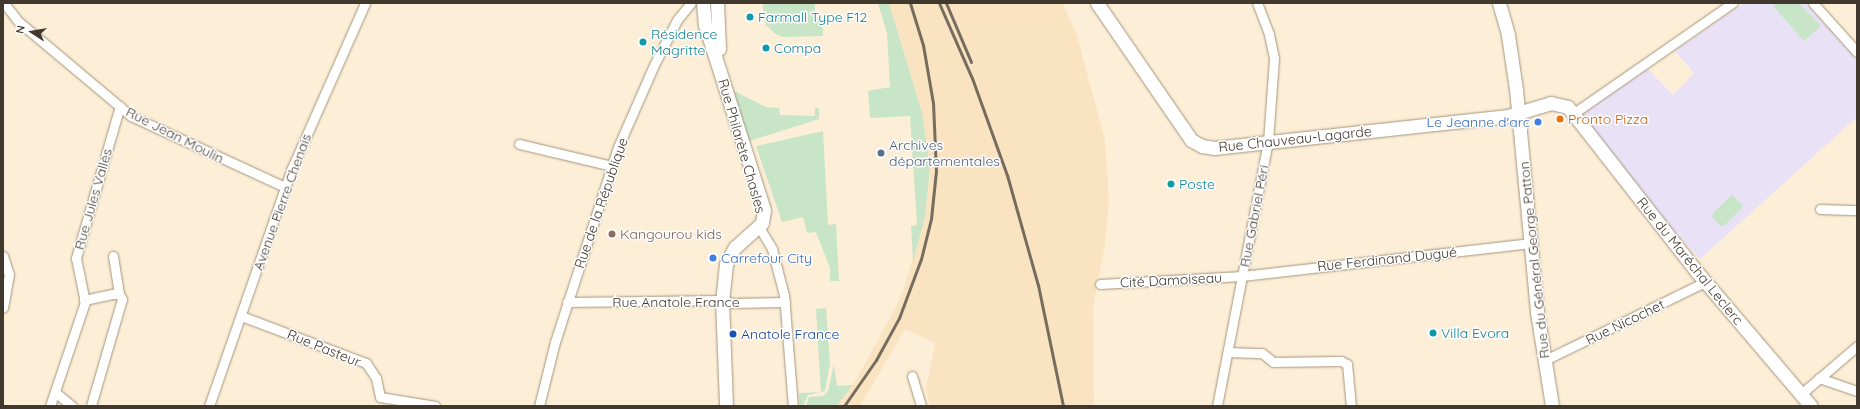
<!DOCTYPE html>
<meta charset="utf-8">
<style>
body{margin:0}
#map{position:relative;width:1860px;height:409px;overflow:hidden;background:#fceed7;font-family:Quicksand,sans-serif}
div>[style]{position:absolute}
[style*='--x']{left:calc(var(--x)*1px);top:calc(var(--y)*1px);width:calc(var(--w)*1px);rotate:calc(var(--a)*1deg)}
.built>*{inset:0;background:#f9e3c0}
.education>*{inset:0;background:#e9e2f7}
.green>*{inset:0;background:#c8e5c7}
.roads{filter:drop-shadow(0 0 1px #a5947a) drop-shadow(0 0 1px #a5947a)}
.street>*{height:9px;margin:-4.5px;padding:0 4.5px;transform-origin:4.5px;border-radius:4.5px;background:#fff}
.secondary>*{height:13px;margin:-6.5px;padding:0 6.5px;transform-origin:6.5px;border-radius:6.5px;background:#fff}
.rail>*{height:3px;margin:-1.5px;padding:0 1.5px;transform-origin:1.5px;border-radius:1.5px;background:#776d5f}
.dots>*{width:11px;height:11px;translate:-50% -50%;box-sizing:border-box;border:2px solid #fff;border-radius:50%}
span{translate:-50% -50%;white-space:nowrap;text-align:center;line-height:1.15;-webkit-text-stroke:3px #fff;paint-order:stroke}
.culture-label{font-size:14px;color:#0d838f}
.left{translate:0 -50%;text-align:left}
.food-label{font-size:14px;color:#c56008}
.shop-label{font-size:14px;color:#366cbe}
.right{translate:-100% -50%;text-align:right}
.street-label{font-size:14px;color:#41392e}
.service-label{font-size:14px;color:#4e5e75}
.education-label{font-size:14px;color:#785e54}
.transit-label{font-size:14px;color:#164399}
.frame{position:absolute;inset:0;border:4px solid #41392e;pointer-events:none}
.north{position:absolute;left:12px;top:12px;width:40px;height:40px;-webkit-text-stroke:3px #fff;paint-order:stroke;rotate:282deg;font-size:11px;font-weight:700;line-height:16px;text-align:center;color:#41392e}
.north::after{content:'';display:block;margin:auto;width:14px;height:18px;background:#41392e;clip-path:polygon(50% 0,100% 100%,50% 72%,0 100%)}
</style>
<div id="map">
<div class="built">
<div style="clip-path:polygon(889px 3px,1062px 3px,1076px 32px,1105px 140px,1109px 200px,1105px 244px,1093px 307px,1094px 406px,930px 406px,926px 389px,935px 343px,905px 329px,860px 406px,836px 406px,853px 385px,895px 309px,903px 291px,925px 217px,930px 166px,922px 113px)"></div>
</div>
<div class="education">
<div style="clip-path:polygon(1744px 3px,1805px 3px,1857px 59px,1857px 117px,1700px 259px,1642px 196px,1584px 120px,1585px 112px,1648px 69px,1673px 95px,1694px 73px,1675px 51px)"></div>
</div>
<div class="green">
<div style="clip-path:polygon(763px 3px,815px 3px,815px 15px,823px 29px,823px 36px,783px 37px,774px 33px,766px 25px,763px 15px)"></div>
<div style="clip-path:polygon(878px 3px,889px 3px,922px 113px,930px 166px,925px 217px,913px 261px,911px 226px,917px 225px,910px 116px,870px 118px,868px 91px,890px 87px,887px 33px)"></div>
<div style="clip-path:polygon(1776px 3px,1799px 3px,1821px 26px,1804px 41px,1773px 6px)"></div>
<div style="clip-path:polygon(734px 91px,766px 107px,779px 108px,780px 115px,815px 116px,815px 108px,819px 108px,819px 119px,749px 141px)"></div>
<div style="clip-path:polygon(823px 131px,828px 225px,836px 224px,839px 281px,830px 281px,830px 268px,816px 232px,807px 233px,803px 217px,782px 222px,756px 146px)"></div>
<div style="clip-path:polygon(1732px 195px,1743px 205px,1742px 208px,1724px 226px,1720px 226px,1712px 217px,1713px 213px)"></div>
<div style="clip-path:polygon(826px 308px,830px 363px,825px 391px,808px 395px,803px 406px,800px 406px,799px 393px,821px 392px,816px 309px)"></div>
<div style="clip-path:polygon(834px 364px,837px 386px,853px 385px,836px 406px,806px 406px,809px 397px,823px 396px,828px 391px)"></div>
</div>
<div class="roads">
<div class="street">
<div style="--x:4;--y:3;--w:24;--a:52"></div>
<div style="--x:19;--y:22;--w:146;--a:40"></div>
<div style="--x:131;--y:116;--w:170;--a:24.8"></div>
<div style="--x:1813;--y:3;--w:66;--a:48.1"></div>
<div style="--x:1574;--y:113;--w:193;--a:-34.8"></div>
<div style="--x:519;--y:144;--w:96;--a:13.3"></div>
<div style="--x:1820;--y:209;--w:37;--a:2"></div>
<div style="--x:759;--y:227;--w:26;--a:59"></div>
<div style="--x:772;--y:249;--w:48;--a:75.4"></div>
<div style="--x:784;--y:295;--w:111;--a:85.4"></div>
<div style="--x:3;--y:256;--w:19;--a:72"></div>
<div style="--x:9;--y:274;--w:34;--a:100"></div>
<div style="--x:113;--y:256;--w:38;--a:81"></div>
<div style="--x:1100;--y:284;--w:142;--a:-3.2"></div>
<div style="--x:1242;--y:276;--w:291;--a:-6.5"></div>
<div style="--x:84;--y:300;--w:30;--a:-12"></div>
<div style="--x:113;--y:294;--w:6;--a:0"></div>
<div style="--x:119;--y:294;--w:6;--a:59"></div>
<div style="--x:122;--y:299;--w:111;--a:106.2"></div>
<div style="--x:567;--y:302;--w:155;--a:-0.7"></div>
<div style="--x:722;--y:300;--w:11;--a:15"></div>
<div style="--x:733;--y:303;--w:52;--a:-1.1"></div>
<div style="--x:241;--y:316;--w:134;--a:20.6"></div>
<div style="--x:366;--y:363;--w:18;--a:56"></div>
<div style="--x:376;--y:378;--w:19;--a:78"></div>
<div style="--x:380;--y:397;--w:56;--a:9.3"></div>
<div style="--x:1228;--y:352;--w:34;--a:2"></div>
<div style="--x:1262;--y:353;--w:14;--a:39"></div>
<div style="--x:1273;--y:362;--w:68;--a:-0.8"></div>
<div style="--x:1341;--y:361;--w:7;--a:27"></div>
<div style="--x:1347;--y:364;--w:42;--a:84.6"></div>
<div style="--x:1545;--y:360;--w:178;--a:-26"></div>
<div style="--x:912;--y:376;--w:31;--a:73"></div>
<div style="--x:1819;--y:378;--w:40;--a:18.9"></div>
<div style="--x:56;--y:393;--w:21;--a:39"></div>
<div style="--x:1801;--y:394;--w:74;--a:-40.6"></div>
<div style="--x:50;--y:406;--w:110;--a:-71.4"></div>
<div style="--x:85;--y:302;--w:45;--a:-101.6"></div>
<div style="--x:76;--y:258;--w:158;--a:-73.9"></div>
<div style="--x:209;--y:406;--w:252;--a:-70.8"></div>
<div style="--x:292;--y:168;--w:180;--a:-66.1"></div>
<div style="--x:539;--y:406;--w:66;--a:-76"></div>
<div style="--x:555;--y:342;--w:205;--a:-72.1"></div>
<div style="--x:618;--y:147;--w:90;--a:-66.3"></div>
<div style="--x:654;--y:65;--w:51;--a:-62.9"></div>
<div style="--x:677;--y:20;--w:22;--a:-51"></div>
<div style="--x:1217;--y:406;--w:269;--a:-79.1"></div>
<div style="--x:1268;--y:142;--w:84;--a:-85.9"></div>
<div style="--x:1274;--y:58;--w:25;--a:-102"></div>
<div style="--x:1269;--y:34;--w:33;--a:-111"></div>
</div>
<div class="secondary">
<div style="--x:703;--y:3;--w:22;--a:85"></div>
<div style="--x:705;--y:25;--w:194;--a:72.3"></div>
<div style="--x:764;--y:210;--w:13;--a:99"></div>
<div style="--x:762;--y:223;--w:36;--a:138"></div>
<div style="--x:735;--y:247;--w:19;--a:118"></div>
<div style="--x:726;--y:264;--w:36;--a:96"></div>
<div style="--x:722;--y:300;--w:106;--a:87.8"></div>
<div style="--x:717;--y:3;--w:46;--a:87.5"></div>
<div style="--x:1097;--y:3;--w:152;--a:55.5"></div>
<div style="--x:1183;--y:128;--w:14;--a:56"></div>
<div style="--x:1191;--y:140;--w:13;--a:29"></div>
<div style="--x:1202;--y:146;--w:12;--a:9"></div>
<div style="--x:1214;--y:148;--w:296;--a:-6.2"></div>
<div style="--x:1508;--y:116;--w:45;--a:-16.8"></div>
<div style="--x:1551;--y:103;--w:17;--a:13"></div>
<div style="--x:1568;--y:107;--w:208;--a:52"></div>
<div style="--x:1696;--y:271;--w:177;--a:49.6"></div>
<div style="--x:1499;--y:3;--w:33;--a:74"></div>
<div style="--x:1508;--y:35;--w:55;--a:81.6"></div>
<div style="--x:1516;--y:89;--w:224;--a:84.6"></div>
<div style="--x:1537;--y:312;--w:95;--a:80.9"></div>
</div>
</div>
<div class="rail">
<div style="--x:939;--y:3;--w:82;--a:66.3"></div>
<div style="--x:972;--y:78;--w:103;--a:70.2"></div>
<div style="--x:1007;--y:175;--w:114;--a:74.3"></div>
<div style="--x:1038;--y:285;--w:124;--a:78.3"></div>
<div style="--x:946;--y:3;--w:64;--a:67"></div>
<div style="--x:844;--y:406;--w:56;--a:-55.2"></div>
<div style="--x:876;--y:360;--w:48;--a:-61.3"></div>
<div style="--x:899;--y:318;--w:63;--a:-69.6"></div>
<div style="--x:921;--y:259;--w:41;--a:-76"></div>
<div style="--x:931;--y:219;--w:48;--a:-84.1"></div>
<div style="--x:936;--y:171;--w:68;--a:-92.5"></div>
<div style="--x:933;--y:103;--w:59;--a:-99.8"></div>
<div style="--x:923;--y:45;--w:44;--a:-107.2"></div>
</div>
<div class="dots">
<div style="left:750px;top:17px;background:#0f9aa8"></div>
<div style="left:643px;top:42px;background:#0f9aa8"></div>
<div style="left:766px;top:48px;background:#0f9aa8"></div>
<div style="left:1560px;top:119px;background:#e8710a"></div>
<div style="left:1538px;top:122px;background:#3f7fe0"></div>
<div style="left:881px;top:153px;background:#5c6f8a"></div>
<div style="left:1171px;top:184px;background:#0f9aa8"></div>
<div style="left:612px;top:234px;background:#8d6e63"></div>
<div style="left:713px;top:258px;background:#3f7fe0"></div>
<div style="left:1433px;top:333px;background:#0f9aa8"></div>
<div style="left:733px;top:334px;background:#1a4fb4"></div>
</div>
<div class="culture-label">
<span class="left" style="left:758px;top:17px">Farmall Type F12</span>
<span class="left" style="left:651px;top:42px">Résidence<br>Magritte</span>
<span class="left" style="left:774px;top:48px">Compa</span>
<span class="left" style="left:1179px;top:184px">Poste</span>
<span class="left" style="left:1441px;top:333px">Villa Evora</span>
</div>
<div class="food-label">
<span class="left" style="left:1568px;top:119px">Pronto Pizza</span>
</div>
<div class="shop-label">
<span class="right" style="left:1530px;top:122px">Le Jeanne d'arc</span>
<span class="left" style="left:721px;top:258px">Carrefour City</span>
</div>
<div class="street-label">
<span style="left:175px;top:135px;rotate:27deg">Rue Jean Moulin</span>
<span style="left:1295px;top:139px;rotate:-6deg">Rue Chauveau-Lagarde</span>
<span style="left:742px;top:146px;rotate:74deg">Rue Philarète Chasles</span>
<span style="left:93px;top:199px;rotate:-74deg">Rue Jules Vallès</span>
<span style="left:282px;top:202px;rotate:-70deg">Avenue Pierre Chenais</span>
<span style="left:601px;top:203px;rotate:-71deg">Rue de la République</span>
<span style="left:1254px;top:216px;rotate:-79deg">Rue Gabriel Péri</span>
<span style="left:1387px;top:259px;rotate:-6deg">Rue Ferdinand Dugué</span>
<span style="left:1534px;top:260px;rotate:-96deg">Rue du Général George Patton</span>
<span style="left:1690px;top:261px;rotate:51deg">Rue du Maréchal Leclerc</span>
<span style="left:1171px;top:280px;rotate:-3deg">Cité Damoiseau</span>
<span style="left:676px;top:302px">Rue Anatole France</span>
<span style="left:1625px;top:322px;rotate:-26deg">Rue Nicochet</span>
<span style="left:324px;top:348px;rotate:22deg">Rue Pasteur</span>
</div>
<div class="service-label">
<span class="left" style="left:889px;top:153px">Archives<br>départementales</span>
</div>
<div class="education-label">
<span class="left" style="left:620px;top:234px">Kangourou kids</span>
</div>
<div class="transit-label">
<span class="left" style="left:741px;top:334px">Anatole France</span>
</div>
<div class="frame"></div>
<div class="north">N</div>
</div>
